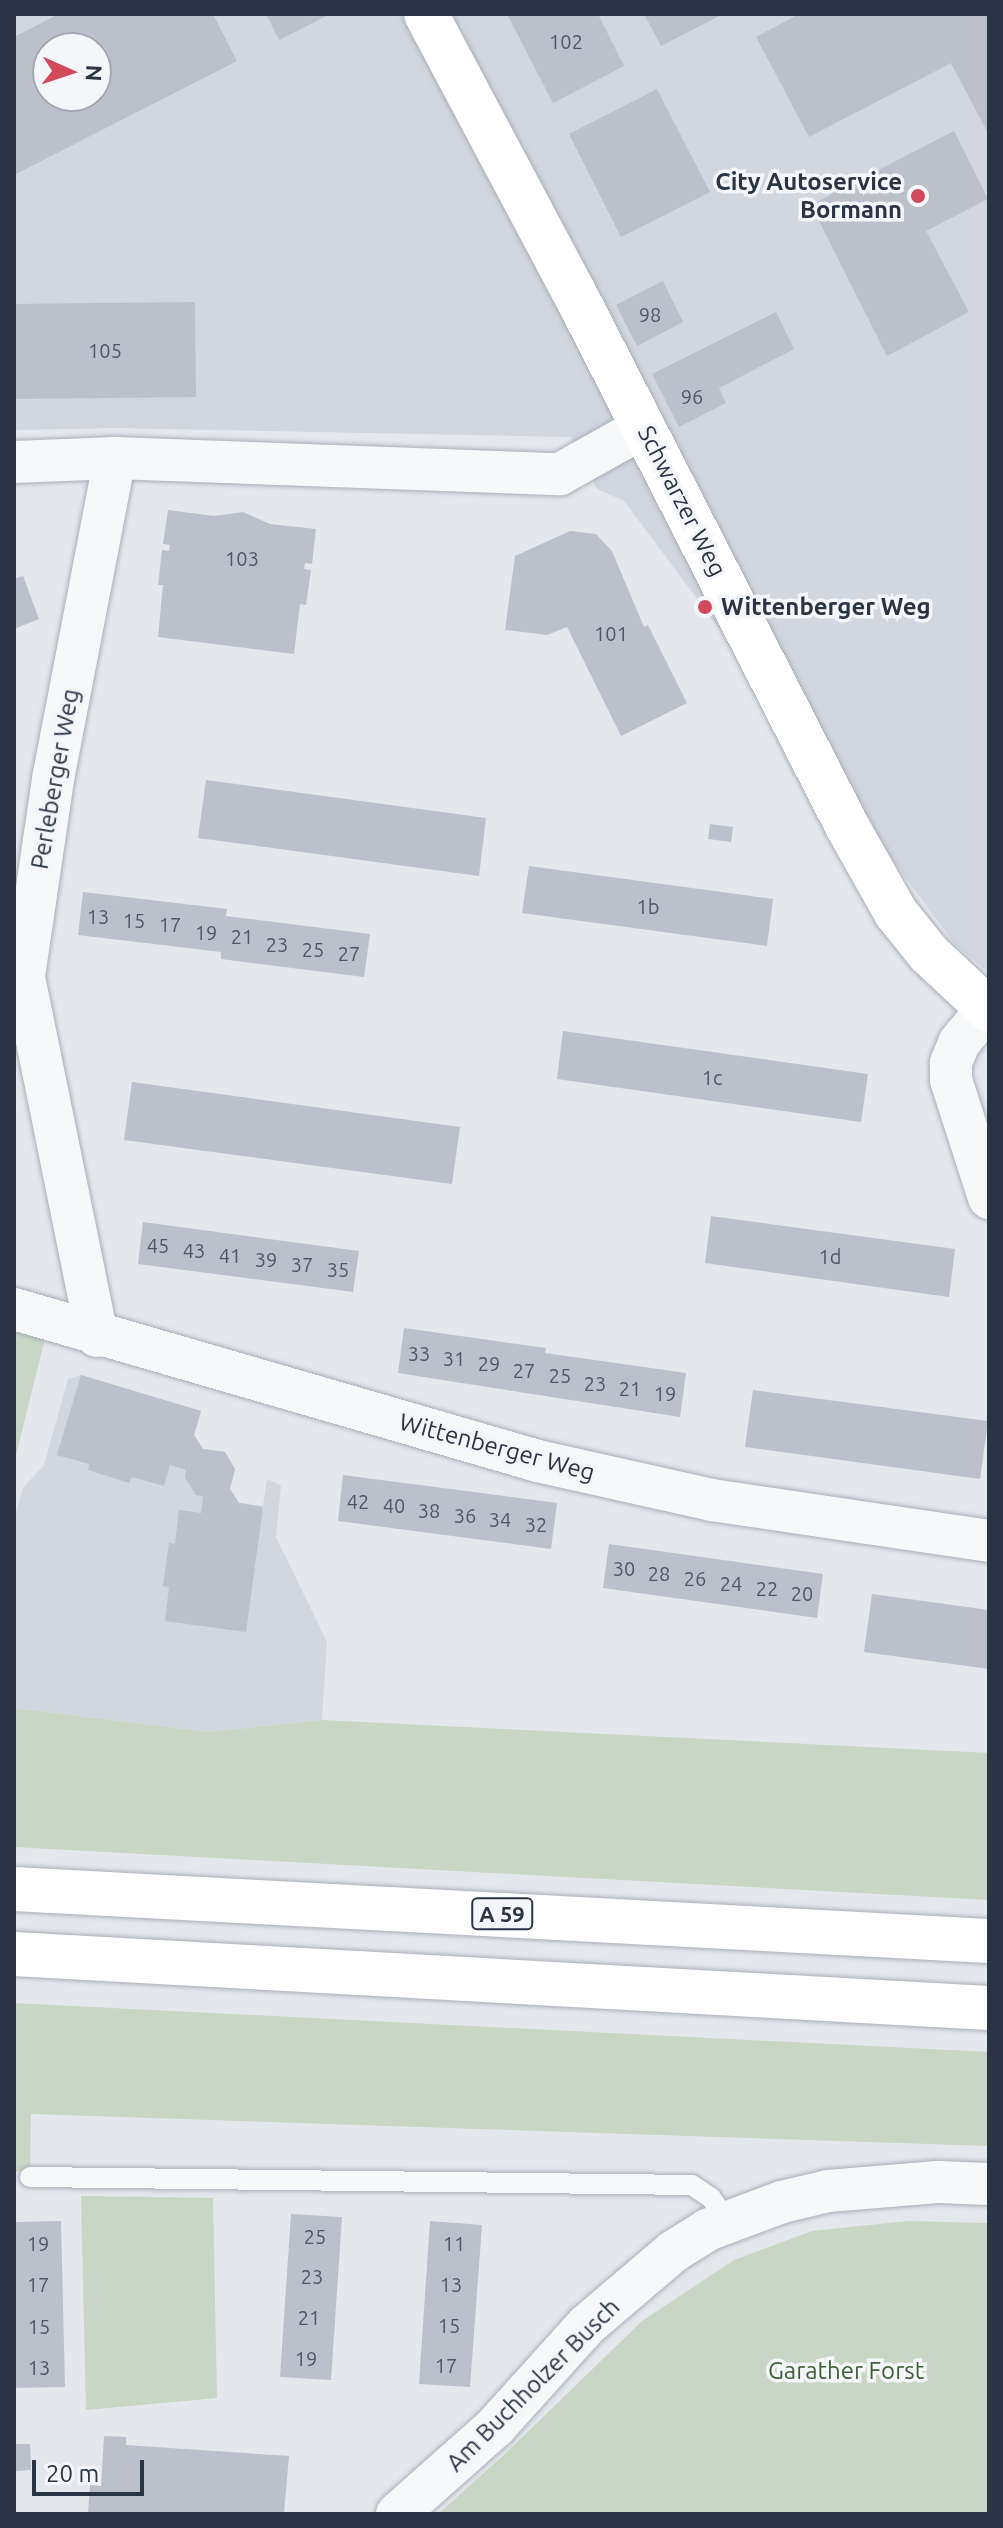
<!DOCTYPE html>
<style>
body{margin:0}
#map{position:relative;width:1003px;height:2528px;overflow:hidden;background:#e4e7ec;font-family:Ubuntu,sans-serif}
div>[style]{position:absolute}
[style*='--x']{left:calc(var(--x)*1px);top:calc(var(--y)*1px);width:calc(var(--w)*1px);rotate:calc(var(--a)*1deg)}
.built>*{inset:0;background:#d2d6de}
.green>*{inset:0;background:#c9d6c5}
.building>*{inset:0;background:#bbc0ca}
.roads{filter:drop-shadow(0 0 2px #a9aeb7) drop-shadow(0 0 2px #a9aeb7)}
.service>*{height:20px;margin:-10px;padding:0 10px;transform-origin:10px;border-radius:10px;background:#f7f8fa}
.minor>*{height:42px;margin:-21px;padding:0 21px;transform-origin:21px;border-radius:21px;background:#f7f8fa}
.secondary>*{height:44px;margin:-22px;padding:0 22px;transform-origin:22px;border-radius:22px;background:#fff}
.motorway>*{height:44px;margin:-22px;padding:0 22px;transform-origin:22px;border-radius:22px;background:#fff}
.dots>*{width:22px;height:22px;translate:-50% -50%;box-sizing:border-box;border:4px solid #f4f6f9;border-radius:50%}
span{translate:-50% -50%;white-space:nowrap;text-align:center;line-height:1.15;-webkit-text-stroke:7px #f4f6f9;paint-order:stroke}
.number-label{font-size:20px;color:#4f5766}
.number-label span{-webkit-text-stroke-width:0}
.shield-label span{padding:2px 6px;background:#f4f6f9;border:2px solid;border-radius:6px;-webkit-text-stroke-width:0}
.shield-label{font-size:22px;color:#2b3445;font-weight:700}
.poi-label{font-size:24px;color:#2b3445;font-weight:700}
.right{translate:-100% -50%;text-align:right}
.left{translate:0 -50%;text-align:left}
.street-label{font-size:24px;color:#2b3445}
.park-label{font-size:24px;color:#3f6138}
.frame{position:absolute;inset:0;border:16px solid #2b3445;pointer-events:none}
.north{position:absolute;left:32px;top:32px;width:80px;height:80px;box-sizing:border-box;background:#f4f6f9;border:2px solid #a4a8b1;border-radius:50%;rotate:93deg;font-size:22px;font-weight:700;line-height:32px;text-align:center;color:#2b3445}
.north::after{content:'';display:block;margin:auto;width:28px;height:36px;background:#d1495b;clip-path:polygon(50% 0,100% 100%,50% 72%,0 100%)}
.scale{position:absolute;left:32px;top:2460px;width:112px;height:36px;box-sizing:border-box;border:4px solid #2b3445;border-top:0;padding-left:10px;font-size:24px;line-height:28px;white-space:nowrap;color:#2b3445;-webkit-text-stroke:6px #f4f6f9;paint-order:stroke}
</style>
<div id="map">
<div class="built">
<div style="clip-path:polygon(evenodd,14px 14px,989px 14px,989px 973px,955px 944px,624px 501px,597px 489px,571px 437px,116px 428px,14px 430px,14px 14px,48px 48px,96px 48px,96px 96px,48px 96px,48px 48px)"></div>
<div style="clip-path:polygon(81px 1375px,201px 1411px,194px 1435px,203px 1449px,225px 1452px,235px 1469px,230px 1489px,239px 1503px,263px 1506px,267px 1479px,281px 1486px,276px 1537px,327px 1642px,322px 1720px,209px 1732px,14px 1708px,14px 1519px,23px 1488px,44px 1465px,68px 1379px)"></div>
</div>
<div class="green">
<div style="clip-path:polygon(14px 1328px,45px 1338px,14px 1463px)"></div>
<div style="clip-path:polygon(14px 1708px,209px 1732px,322px 1720px,989px 1753px,989px 1900px,14px 1847px)"></div>
<div style="clip-path:polygon(14px 2003px,989px 2052px,989px 2146px,31px 2114px,30px 2170px,14px 2172px)"></div>
<div style="clip-path:polygon(81px 2196px,213px 2198px,217px 2398px,86px 2410px)"></div>
<div style="clip-path:polygon(908px 2221px,989px 2223px,989px 2514px,438px 2514px,506px 2453px,642px 2321px,734px 2260px,812px 2231px)"></div>
</div>
<div class="building">
<div style="clip-path:polygon(evenodd,59px 14px,213px 14px,237px 61px,14px 175px,14px 37px,59px 14px,48px 48px,96px 48px,96px 96px,48px 96px,48px 48px)"></div>
<div style="clip-path:polygon(266px 14px,330px 14px,279px 40px)"></div>
<div style="clip-path:polygon(507px 14px,603px 14px,599px 16px,624px 66px,553px 103px)"></div>
<div style="clip-path:polygon(644px 14px,723px 14px,661px 46px)"></div>
<div style="clip-path:polygon(799px 14px,989px 14px,989px 135px,951px 63px,809px 137px,756px 37px)"></div>
<div style="clip-path:polygon(657px 89px,710px 192px,621px 237px,569px 134px)"></div>
<div style="clip-path:polygon(954px 131px,988px 199px,926px 231px,969px 312px,887px 356px,811px 205px)"></div>
<div style="clip-path:polygon(663px 281px,683px 322px,637px 346px,616px 305px)"></div>
<div style="clip-path:polygon(195px 302px,196px 397px,14px 399px,14px 304px)"></div>
<div style="clip-path:polygon(776px 312px,794px 349px,719px 388px,726px 403px,679px 427px,652px 374px)"></div>
<div style="clip-path:polygon(168px 510px,214px 516px,243px 512px,270px 524px,316px 529px,312px 564px,305px 563px,304px 569px,311px 570px,306px 605px,300px 604px,294px 654px,158px 637px,163px 585px,158px 585px,162px 550px,169px 551px,170px 545px,163px 544px)"></div>
<div style="clip-path:polygon(570px 531px,596px 534px,612px 551px,644px 627px,648px 625px,687px 703px,621px 736px,567px 627px,547px 635px,505px 630px,515px 556px)"></div>
<div style="clip-path:polygon(23px 576px,39px 619px,14px 629px,14px 579px)"></div>
<div style="clip-path:polygon(206px 780px,486px 818px,479px 876px,198px 838px)"></div>
<div style="clip-path:polygon(710px 824px,733px 827px,731px 842px,708px 839px)"></div>
<div style="clip-path:polygon(529px 866px,773px 899px,767px 946px,522px 913px)"></div>
<div style="clip-path:polygon(83px 892px,227px 909px,226px 916px,370px 934px,364px 977px,221px 959px,221px 952px,78px 935px)"></div>
<div style="clip-path:polygon(563px 1031px,868px 1074px,861px 1122px,557px 1079px)"></div>
<div style="clip-path:polygon(132px 1082px,460px 1127px,452px 1184px,124px 1140px)"></div>
<div style="clip-path:polygon(711px 1216px,955px 1249px,949px 1297px,705px 1263px)"></div>
<div style="clip-path:polygon(143px 1222px,359px 1251px,353px 1292px,138px 1264px)"></div>
<div style="clip-path:polygon(404px 1328px,546px 1348px,545px 1353px,686px 1373px,680px 1417px,398px 1373px)"></div>
<div style="clip-path:polygon(81px 1375px,201px 1411px,194px 1435px,203px 1449px,225px 1452px,235px 1469px,230px 1489px,239px 1503px,263px 1507px,246px 1632px,165px 1621px,169px 1587px,163px 1586px,169px 1543px,175px 1544px,179px 1510px,201px 1513px,203px 1496px,196px 1495px,185px 1478px,186px 1470px,170px 1465px,164px 1486px,132px 1477px,129px 1483px,88px 1470px,89px 1464px,57px 1455px)"></div>
<div style="clip-path:polygon(753px 1390px,988px 1421px,980px 1479px,745px 1447px)"></div>
<div style="clip-path:polygon(343px 1475px,557px 1503px,551px 1549px,338px 1521px)"></div>
<div style="clip-path:polygon(609px 1544px,823px 1574px,817px 1618px,603px 1588px)"></div>
<div style="clip-path:polygon(872px 1594px,989px 1610px,989px 1669px,864px 1652px)"></div>
<div style="clip-path:polygon(291px 2214px,342px 2217px,331px 2380px,280px 2377px)"></div>
<div style="clip-path:polygon(61px 2221px,65px 2387px,14px 2388px,14px 2222px)"></div>
<div style="clip-path:polygon(430px 2221px,482px 2225px,470px 2387px,419px 2384px)"></div>
<div style="clip-path:polygon(104px 2436px,126px 2437px,126px 2445px,289px 2456px,284px 2514px,88px 2512px,90px 2485px,101px 2486px)"></div>
<div style="clip-path:polygon(14px 2444px,30px 2444px,31px 2470px,14px 2471px)"></div>
</div>
<div class="roads">
<div class="service">
<div style="--x:30;--y:2177;--w:662;--a:0.69"></div>
<div style="--x:692;--y:2185;--w:23;--a:34"></div>
<div style="--x:711;--y:2198;--w:28;--a:55"></div>
</div>
<div class="minor">
<div style="--x:14;--y:462;--w:101;--a:-2.3"></div>
<div style="--x:115;--y:458;--w:445;--a:2.1"></div>
<div style="--x:560;--y:474;--w:96;--a:-29.2"></div>
<div style="--x:987;--y:1009;--w:44;--a:129.5"></div>
<div style="--x:959;--y:1043;--w:22;--a:112"></div>
<div style="--x:951;--y:1063;--w:17;--a:90"></div>
<div style="--x:951;--y:1080;--w:124;--a:72.1"></div>
<div style="--x:14;--y:1309;--w:546;--a:16.18"></div>
<div style="--x:538;--y:1461;--w:178;--a:12.6"></div>
<div style="--x:712;--y:1500;--w:280;--a:8.4"></div>
<div style="--x:97;--y:1336;--w:367;--a:-101.5"></div>
<div style="--x:24;--y:976;--w:204;--a:-81.6"></div>
<div style="--x:54;--y:774;--w:322;--a:-79.1"></div>
<div style="--x:397;--y:2514;--w:131;--a:-41.6"></div>
<div style="--x:495;--y:2427;--w:137;--a:-48"></div>
<div style="--x:587;--y:2325;--w:114;--a:-40.4"></div>
<div style="--x:674;--y:2251;--w:39;--a:-32"></div>
<div style="--x:707;--y:2230;--w:80;--a:-20.5"></div>
<div style="--x:782;--y:2202;--w:47;--a:-13.4"></div>
<div style="--x:828;--y:2191;--w:110;--a:-4.7"></div>
<div style="--x:938;--y:2182;--w:51;--a:2.2"></div>
</div>
<div class="secondary">
<div style="--x:426;--y:14;--w:315;--a:62"></div>
<div style="--x:574;--y:292;--w:600;--a:62.92"></div>
<div style="--x:847;--y:826;--w:100;--a:60.6"></div>
<div style="--x:896;--y:913;--w:53;--a:51.2"></div>
<div style="--x:929;--y:954;--w:82;--a:43"></div>
</div>
<div class="motorway">
<div style="--x:14;--y:1889;--w:976;--a:3.05"></div>
<div style="--x:14;--y:1954;--w:976;--a:3.17"></div>
</div>
</div>
<div class="dots">
<div style="left:918px;top:196px;background:#d1495b"></div>
<div style="left:705px;top:607px;background:#d1495b"></div>
</div>
<div class="number-label">
<span style="left:566px;top:41px">102</span>
<span style="left:650px;top:314px">98</span>
<span style="left:105px;top:350px">105</span>
<span style="left:692px;top:396px">96</span>
<span style="left:242px;top:558px">103</span>
<span style="left:611px;top:633px">101</span>
<span style="left:648px;top:906px">1b</span>
<span style="left:98px;top:916px">13</span>
<span style="left:134px;top:920px">15</span>
<span style="left:170px;top:924px">17</span>
<span style="left:206px;top:932px">19</span>
<span style="left:242px;top:936px">21</span>
<span style="left:277px;top:944px">23</span>
<span style="left:313px;top:949px">25</span>
<span style="left:349px;top:953px">27</span>
<span style="left:712px;top:1077px">1c</span>
<span style="left:158px;top:1245px">45</span>
<span style="left:194px;top:1250px">43</span>
<span style="left:230px;top:1255px">41</span>
<span style="left:830px;top:1256px">1d</span>
<span style="left:266px;top:1259px">39</span>
<span style="left:302px;top:1264px">37</span>
<span style="left:338px;top:1269px">35</span>
<span style="left:419px;top:1353px">33</span>
<span style="left:454px;top:1358px">31</span>
<span style="left:489px;top:1363px">29</span>
<span style="left:524px;top:1370px">27</span>
<span style="left:560px;top:1375px">25</span>
<span style="left:595px;top:1383px">23</span>
<span style="left:630px;top:1388px">21</span>
<span style="left:665px;top:1393px">19</span>
<span style="left:358px;top:1501px">42</span>
<span style="left:394px;top:1505px">40</span>
<span style="left:429px;top:1510px">38</span>
<span style="left:465px;top:1515px">36</span>
<span style="left:500px;top:1519px">34</span>
<span style="left:536px;top:1524px">32</span>
<span style="left:624px;top:1568px">30</span>
<span style="left:659px;top:1573px">28</span>
<span style="left:695px;top:1578px">26</span>
<span style="left:731px;top:1583px">24</span>
<span style="left:767px;top:1588px">22</span>
<span style="left:802px;top:1593px">20</span>
<span style="left:315px;top:2236px">25</span>
<span style="left:38px;top:2243px">19</span>
<span style="left:454px;top:2243px">11</span>
<span style="left:312px;top:2276px">23</span>
<span style="left:38px;top:2284px">17</span>
<span style="left:451px;top:2284px">13</span>
<span style="left:309px;top:2317px">21</span>
<span style="left:449px;top:2325px">15</span>
<span style="left:39px;top:2326px">15</span>
<span style="left:306px;top:2358px">19</span>
<span style="left:446px;top:2365px">17</span>
<span style="left:39px;top:2367px">13</span>
</div>
<div class="shield-label">
<span style="left:502px;top:1914px">A 59</span>
</div>
<div class="poi-label">
<span class="right" style="left:902px;top:196px">City Autoservice<br>Bormann</span>
<span class="left" style="left:721px;top:607px">Wittenberger Weg</span>
</div>
<div class="street-label">
<span style="left:682px;top:501px;rotate:63deg">Schwarzer Weg</span>
<span style="left:55px;top:779px;rotate:-80deg">Perleberger Weg</span>
<span style="left:497px;top:1447px;rotate:15deg">Wittenberger Weg</span>
<span style="left:533px;top:2385px;rotate:-45deg">Am Buchholzer Busch</span>
</div>
<div class="park-label">
<span style="left:846px;top:2371px">Garather Forst</span>
</div>
<div class="frame"></div>
<div class="north">N</div>
<div class="scale">20 m</div>
</div>
